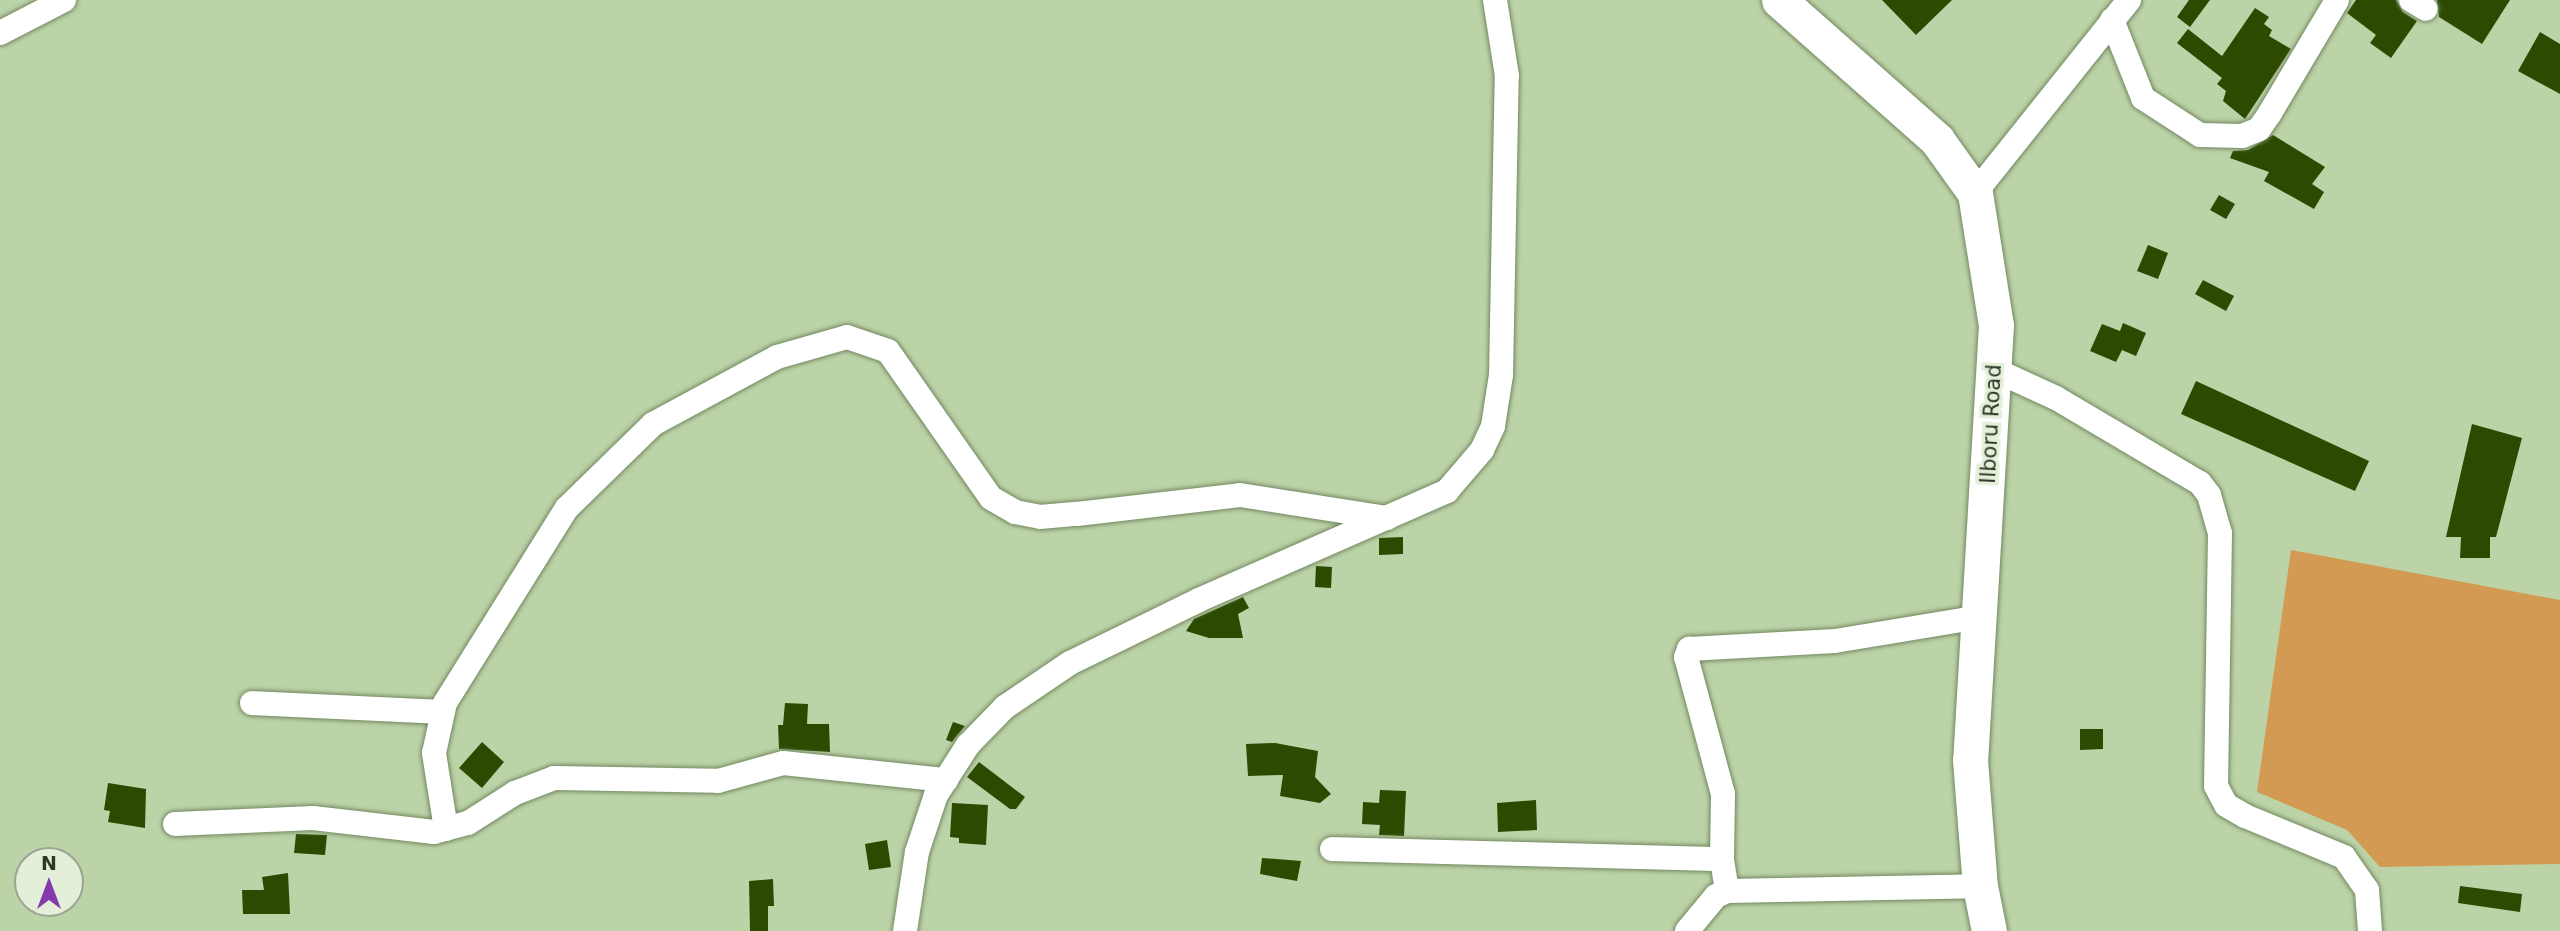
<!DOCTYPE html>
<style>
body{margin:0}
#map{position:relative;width:2560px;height:931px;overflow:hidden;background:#bcd3a8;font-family:"DejaVu Sans",sans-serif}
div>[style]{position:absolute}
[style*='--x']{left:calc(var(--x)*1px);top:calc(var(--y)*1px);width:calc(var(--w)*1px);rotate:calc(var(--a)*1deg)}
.green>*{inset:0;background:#d39a53}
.building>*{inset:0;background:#2d4a00}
.roads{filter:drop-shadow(0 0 2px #738860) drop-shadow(0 0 2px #738860)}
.street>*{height:24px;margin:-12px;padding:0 12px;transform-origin:12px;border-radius:12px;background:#fff}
.secondary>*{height:35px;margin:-17.5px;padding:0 17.5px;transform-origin:17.5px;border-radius:17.5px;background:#fff}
span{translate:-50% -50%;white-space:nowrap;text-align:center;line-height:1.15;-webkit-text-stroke:7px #e3efd9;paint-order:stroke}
.street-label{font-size:21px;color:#2f3827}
.north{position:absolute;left:14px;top:847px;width:70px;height:70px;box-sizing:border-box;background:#e3efd9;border:2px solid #9ba692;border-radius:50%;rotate:0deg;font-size:19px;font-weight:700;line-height:28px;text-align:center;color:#2f3827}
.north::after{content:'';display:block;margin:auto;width:24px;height:32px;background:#833aad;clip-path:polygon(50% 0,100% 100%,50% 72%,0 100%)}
</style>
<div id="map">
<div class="green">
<div style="clip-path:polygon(2291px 550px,2560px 600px,2560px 864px,2380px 867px,2347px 830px,2257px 792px)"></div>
</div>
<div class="building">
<div style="clip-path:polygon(1882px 0,1952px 0,1916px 35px)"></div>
<div style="clip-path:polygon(2189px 0,2210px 0,2190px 27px,2177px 17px)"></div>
<div style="clip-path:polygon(2356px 0,2396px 0,2403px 12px,2417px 21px,2391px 58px,2370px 43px,2376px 35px,2347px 13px)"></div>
<div style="clip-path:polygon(2437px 0,2510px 0,2482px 44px,2439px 17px)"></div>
<div style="clip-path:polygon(2255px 8px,2269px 17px,2264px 24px,2272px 30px,2269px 36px,2291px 49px,2245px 119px,2223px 101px,2226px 91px,2217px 84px,2222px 78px,2177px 43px,2188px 29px,2222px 56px)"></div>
<div style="clip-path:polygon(2540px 32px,2560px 44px,2560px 94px,2518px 71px)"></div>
<div style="clip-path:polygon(2273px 135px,2325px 167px,2312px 184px,2324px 192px,2314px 209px,2264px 181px,2269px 172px,2230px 158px,2233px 151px,2248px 150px)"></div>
<div style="clip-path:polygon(2219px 195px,2235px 204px,2226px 219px,2210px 210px)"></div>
<div style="clip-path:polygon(2148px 245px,2168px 253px,2158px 279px,2137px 271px)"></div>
<div style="clip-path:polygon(2203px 280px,2234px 296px,2226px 311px,2195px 294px)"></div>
<div style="clip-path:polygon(2123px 323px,2146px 333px,2136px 356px,2122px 350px,2116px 362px,2090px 351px,2102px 324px,2120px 331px)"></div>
<div style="clip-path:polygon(2196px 381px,2369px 461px,2355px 491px,2181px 414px)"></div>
<div style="clip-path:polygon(2472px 424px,2522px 438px,2496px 537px,2490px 537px,2490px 558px,2460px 558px,2461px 537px,2446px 537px)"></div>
<div style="clip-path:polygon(1403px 537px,1403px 554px,1379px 555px,1379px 538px)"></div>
<div style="clip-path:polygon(1316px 566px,1332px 567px,1331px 588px,1315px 587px)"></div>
<div style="clip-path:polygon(1243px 597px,1249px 608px,1238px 614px,1243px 638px,1209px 638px,1186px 631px,1194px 619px)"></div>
<div style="clip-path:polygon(785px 703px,808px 704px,807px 724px,829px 724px,830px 752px,779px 749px,778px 725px,783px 725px)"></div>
<div style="clip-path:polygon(953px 722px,965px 726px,952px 742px,946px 740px)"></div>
<div style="clip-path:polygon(2080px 729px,2103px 729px,2103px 749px,2080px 750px)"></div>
<div style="clip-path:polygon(482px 742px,504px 762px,482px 788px,459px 768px)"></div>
<div style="clip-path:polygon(1275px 743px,1318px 751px,1315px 777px,1331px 794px,1320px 803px,1280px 796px,1283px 775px,1248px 776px,1246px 744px)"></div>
<div style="clip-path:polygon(979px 762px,1025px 797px,1016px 809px,1010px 809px,967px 777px)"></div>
<div style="clip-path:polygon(108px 783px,146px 789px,145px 828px,108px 822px,110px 811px,104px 810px)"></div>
<div style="clip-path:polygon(1380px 790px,1406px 791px,1404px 836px,1379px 835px,1380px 825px,1362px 824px,1363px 802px,1379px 803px)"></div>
<div style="clip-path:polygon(1536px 800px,1537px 830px,1498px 832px,1497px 803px)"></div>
<div style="clip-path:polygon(952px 803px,988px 805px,986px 845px,959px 843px,959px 838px,950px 837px)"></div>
<div style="clip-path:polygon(296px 834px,327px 835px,325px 855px,294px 853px)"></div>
<div style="clip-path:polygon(887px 840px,891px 867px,869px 870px,865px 844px)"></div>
<div style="clip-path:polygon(1262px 858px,1301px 861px,1297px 881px,1260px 874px)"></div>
<div style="clip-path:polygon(288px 873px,290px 914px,243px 914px,242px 890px,264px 890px,262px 877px)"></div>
<div style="clip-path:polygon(773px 879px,774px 906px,768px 906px,768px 931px,750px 931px,749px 881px)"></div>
<div style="clip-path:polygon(2460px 886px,2522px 894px,2520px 912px,2458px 903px)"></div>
</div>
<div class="roads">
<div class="street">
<div style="--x:2411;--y:0;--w:17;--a:31"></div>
<div style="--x:2112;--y:20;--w:84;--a:68.3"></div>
<div style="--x:2143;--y:98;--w:68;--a:33"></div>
<div style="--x:2200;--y:135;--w:42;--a:1.4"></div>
<div style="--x:2242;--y:136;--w:18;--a:-22"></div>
<div style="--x:2259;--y:129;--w:19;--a:-55"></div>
<div style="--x:2270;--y:113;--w:131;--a:-59.3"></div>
<div style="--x:0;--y:33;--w:72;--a:-27.3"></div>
<div style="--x:1975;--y:193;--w:247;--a:-51.4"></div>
<div style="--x:1995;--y:370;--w:67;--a:24.7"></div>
<div style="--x:2056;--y:398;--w:167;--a:30.6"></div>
<div style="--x:2200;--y:483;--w:15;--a:53"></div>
<div style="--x:2209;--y:495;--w:40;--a:74"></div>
<div style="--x:2220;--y:533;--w:253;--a:90.9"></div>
<div style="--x:2216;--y:786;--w:21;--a:62"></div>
<div style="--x:2226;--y:805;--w:22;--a:30"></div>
<div style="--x:2245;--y:816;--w:107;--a:22.5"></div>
<div style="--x:2344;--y:857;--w:40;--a:55.1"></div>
<div style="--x:2367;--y:890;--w:41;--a:85.8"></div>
<div style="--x:252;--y:703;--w:190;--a:2.7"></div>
<div style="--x:175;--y:824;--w:138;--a:-2.5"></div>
<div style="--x:313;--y:818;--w:122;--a:6.6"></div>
<div style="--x:434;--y:832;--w:35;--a:-15"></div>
<div style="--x:468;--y:823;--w:56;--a:-32.6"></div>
<div style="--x:515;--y:793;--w:42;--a:-21"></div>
<div style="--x:554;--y:778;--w:164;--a:1"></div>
<div style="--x:718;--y:781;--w:67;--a:-15.5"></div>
<div style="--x:783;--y:763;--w:164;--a:6"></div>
<div style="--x:446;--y:829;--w:77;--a:-99"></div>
<div style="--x:434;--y:753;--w:51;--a:-77.6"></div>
<div style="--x:445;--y:703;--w:230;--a:-58"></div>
<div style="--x:567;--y:508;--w:120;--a:-44.3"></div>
<div style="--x:653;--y:424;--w:141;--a:-28.4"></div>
<div style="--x:777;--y:357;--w:73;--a:-15.9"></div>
<div style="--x:847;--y:337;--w:43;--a:18.9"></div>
<div style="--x:888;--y:351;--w:179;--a:55"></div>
<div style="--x:991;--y:498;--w:28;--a:30"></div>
<div style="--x:1015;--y:512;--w:25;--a:11"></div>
<div style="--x:1040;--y:517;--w:37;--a:-5"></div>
<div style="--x:1077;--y:514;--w:164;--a:-6.6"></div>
<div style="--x:1240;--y:495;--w:149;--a:8.9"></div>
<div style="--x:1332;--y:849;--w:390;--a:1.5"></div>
<div style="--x:1727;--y:891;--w:32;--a:-99"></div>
<div style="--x:1722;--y:859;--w:65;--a:-89.1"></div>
<div style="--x:1723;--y:794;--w:142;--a:-105.1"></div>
<div style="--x:1686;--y:657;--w:9;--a:-69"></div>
<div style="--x:1689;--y:649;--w:146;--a:-3.1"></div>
<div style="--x:1835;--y:641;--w:147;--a:-9.4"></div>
<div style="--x:905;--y:931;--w:80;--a:-81.4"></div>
<div style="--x:917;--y:852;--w:60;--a:-71.6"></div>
<div style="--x:936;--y:795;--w:59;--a:-57.4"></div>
<div style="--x:968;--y:745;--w:53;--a:-45.8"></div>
<div style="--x:1005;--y:707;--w:78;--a:-34.1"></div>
<div style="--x:1070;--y:663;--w:144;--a:-26"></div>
<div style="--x:1199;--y:600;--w:271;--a:-23.7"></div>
<div style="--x:1447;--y:491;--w:54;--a:-49.5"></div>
<div style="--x:1482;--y:450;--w:26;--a:-65"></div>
<div style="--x:1493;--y:426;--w:52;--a:-81.1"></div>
<div style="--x:1501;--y:375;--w:299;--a:-88.9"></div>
<div style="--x:1507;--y:76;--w:77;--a:-99"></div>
<div style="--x:1687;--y:931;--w:45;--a:-50.4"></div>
<div style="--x:1716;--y:896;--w:12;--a:-24"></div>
<div style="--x:1727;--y:891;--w:253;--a:-1.1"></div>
</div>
<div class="secondary">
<div style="--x:1779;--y:0;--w:211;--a:41.5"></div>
<div style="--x:1937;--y:140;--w:65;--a:54.4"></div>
<div style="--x:1975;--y:193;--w:134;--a:81"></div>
<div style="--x:1996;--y:325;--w:436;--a:93.4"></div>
<div style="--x:1970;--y:760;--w:126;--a:85.5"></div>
<div style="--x:1980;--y:886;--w:46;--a:78.7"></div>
</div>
</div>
<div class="street-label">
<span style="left:1991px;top:424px;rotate:-87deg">Ilboru Road</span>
</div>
<div class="north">N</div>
</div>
